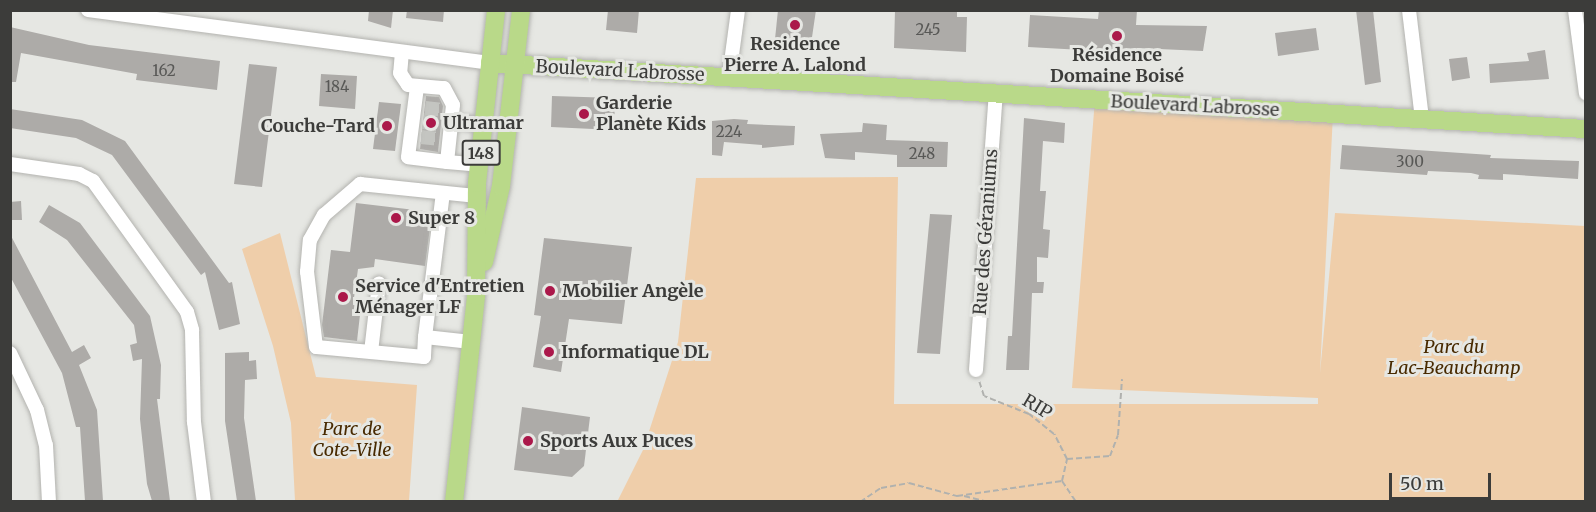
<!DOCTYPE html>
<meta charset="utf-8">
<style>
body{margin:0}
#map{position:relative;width:1596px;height:512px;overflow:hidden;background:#e6e7e3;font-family:Merriweather,serif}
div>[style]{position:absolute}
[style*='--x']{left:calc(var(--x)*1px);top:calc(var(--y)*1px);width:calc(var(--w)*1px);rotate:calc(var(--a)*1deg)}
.green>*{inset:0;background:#efceaa}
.building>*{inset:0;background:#adaba8}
.minor-tunnel>*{height:14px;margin-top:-7px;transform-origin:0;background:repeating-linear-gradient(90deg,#c4c5c1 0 14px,transparent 0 21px)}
.path>*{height:2px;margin-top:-1px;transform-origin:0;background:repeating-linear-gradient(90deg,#b0b1ae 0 6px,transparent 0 9px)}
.roads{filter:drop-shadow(0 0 2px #b3b3af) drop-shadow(0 0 2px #b3b3af)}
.minor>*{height:14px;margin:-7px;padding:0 7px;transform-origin:7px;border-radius:7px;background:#fff}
.major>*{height:18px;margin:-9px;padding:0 9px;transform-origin:9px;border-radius:9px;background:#b9d989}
.dots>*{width:16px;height:16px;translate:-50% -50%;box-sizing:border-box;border:3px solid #e6e7e3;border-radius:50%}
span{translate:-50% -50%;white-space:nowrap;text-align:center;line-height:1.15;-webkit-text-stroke:6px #e6e7e3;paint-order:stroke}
.number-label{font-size:15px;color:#585856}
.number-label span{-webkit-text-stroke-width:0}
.shield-label span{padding:2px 4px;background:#e6e7e3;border:2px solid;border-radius:4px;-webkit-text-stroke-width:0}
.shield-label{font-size:16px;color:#3c3c3a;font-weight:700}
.poi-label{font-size:18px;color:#3c3c3a;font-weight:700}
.left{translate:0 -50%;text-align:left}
.right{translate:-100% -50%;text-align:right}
.street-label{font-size:18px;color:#3c3c3a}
.park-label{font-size:18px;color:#482a00;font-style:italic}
.frame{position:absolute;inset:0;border:12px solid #3c3c3a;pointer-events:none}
.scale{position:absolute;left:1389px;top:473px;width:102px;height:27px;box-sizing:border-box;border:3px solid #3c3c3a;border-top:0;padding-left:8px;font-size:18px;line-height:21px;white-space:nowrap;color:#3c3c3a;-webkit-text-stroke:4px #e6e7e3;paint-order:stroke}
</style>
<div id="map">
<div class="green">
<div style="clip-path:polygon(1095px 99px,1333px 114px,1320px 373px,1335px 213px,1585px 226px,1585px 501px,617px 502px,643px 450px,678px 342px,696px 178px,898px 177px,894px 404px,1318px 404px,1318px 398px,1072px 388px)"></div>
<div style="clip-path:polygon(280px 233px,316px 377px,417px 385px,409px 501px,295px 501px,291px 423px,273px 346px,242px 249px)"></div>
</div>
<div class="building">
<div style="clip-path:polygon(369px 10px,393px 10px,391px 28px,368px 21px)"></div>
<div style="clip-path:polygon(407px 10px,444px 10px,443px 22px,406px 18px)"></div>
<div style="clip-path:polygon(608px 10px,639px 10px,637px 33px,606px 30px)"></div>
<div style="clip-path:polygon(778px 10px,816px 10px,811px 44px,775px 39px)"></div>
<div style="clip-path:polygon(895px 10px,957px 10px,957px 17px,967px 17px,966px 52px,894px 48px)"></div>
<div style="clip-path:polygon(1099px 10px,1137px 10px,1136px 25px,1207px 26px,1203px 51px,1137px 48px,1137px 53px,1028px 47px,1030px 15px,1098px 19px)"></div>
<div style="clip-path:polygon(1356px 10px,1373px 10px,1381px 82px,1365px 85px)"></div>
<div style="clip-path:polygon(10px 27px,89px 45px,220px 61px,217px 90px,136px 80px,137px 74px,21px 53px,16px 82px,10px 82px)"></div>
<div style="clip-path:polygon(1316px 28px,1319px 50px,1278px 56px,1275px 33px)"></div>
<div style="clip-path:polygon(1545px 50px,1549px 79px,1490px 83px,1489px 64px,1529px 61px,1527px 53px)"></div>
<div style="clip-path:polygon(1467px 57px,1470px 78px,1452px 81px,1449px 59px)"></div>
<div style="clip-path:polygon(249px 64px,277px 67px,262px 187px,234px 184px)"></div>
<div style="clip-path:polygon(321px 74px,357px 76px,355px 109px,319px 106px)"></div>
<div style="clip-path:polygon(426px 96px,439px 97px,443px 106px,438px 152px,420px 149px)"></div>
<div style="clip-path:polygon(552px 96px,615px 98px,614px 130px,551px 127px)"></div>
<div style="clip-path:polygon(379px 102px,401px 104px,395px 151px,373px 149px)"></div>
<div style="clip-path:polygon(10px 109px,82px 120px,125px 141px,229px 283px,232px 282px,240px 324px,219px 330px,205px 272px,201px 275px,112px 155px,76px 138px,10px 128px)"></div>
<div style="clip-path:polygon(1024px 118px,1065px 123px,1064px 143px,1043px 141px,1040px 191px,1046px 191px,1043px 229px,1050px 230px,1048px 258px,1037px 257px,1037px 282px,1044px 282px,1043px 293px,1032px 293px,1029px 370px,1006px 370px,1008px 336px,1012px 336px)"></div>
<div style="clip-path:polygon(734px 119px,748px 120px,747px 124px,795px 126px,794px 145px,762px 148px,762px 145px,724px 142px,722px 156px,712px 155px,712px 121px)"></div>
<div style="clip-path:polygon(863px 123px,887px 125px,886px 140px,948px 142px,947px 167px,897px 167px,897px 155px,855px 152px,855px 160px,825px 158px,820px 134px,862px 132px)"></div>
<div style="clip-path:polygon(1342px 145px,1491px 155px,1490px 158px,1579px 161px,1578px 179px,1503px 174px,1503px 180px,1478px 179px,1479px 175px,1471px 173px,1428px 171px,1427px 175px,1340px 169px)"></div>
<div style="clip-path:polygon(21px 201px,22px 220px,10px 220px,10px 202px)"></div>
<div style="clip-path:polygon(356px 203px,432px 212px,425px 266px,375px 259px,374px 267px,358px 269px,353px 305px,361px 306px,357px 341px,324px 337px,322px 325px,331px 250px,350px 252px)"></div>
<div style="clip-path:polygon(49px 205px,80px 223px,150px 316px,161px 365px,160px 399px,157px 399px,170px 501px,152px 501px,147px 484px,140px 419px,142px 359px,133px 361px,130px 345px,137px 343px,134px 325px,67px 240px,39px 222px)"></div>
<div style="clip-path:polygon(930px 214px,952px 215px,940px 354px,917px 353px)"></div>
<div style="clip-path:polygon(10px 234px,72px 352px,84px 345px,91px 358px,79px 365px,97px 410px,103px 501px,85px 501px,80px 427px,76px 427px,62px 373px,10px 276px)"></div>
<div style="clip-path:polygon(544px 238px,632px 247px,622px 324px,569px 319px,561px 372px,533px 367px,541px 316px,534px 315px)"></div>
<div style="clip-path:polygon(249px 352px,249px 361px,256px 360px,257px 379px,245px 380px,244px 418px,256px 501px,237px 501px,225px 421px,225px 353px)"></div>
<div style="clip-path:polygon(522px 407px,590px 417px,584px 466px,572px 477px,514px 470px)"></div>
</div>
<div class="minor-tunnel">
<div style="--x:425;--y:108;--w:18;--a:6"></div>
<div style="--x:423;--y:122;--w:18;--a:9"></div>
<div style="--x:421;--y:137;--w:18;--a:6"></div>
</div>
<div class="path">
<div style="--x:1067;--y:459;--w:43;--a:-4"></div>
<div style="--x:1110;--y:456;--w:22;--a:-69"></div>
<div style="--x:1118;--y:435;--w:56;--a:-85.9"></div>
<div style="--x:1062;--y:481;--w:25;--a:56"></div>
<div style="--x:964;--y:496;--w:25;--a:14"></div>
<div style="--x:860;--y:502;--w:25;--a:-34"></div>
<div style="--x:881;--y:488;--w:28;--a:-10"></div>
<div style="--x:909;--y:483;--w:50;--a:15.2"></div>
<div style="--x:957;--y:496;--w:106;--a:-8.1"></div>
<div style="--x:1062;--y:481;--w:23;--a:-77"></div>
<div style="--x:1067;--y:459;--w:28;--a:-117"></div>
<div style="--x:1054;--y:434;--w:32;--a:-141"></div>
<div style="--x:1029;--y:414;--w:48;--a:-158.2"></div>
<div style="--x:984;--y:396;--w:16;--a:-108"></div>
</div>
<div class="roads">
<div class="minor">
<div style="--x:88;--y:10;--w:405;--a:7.5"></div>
<div style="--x:1409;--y:10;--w:110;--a:83.2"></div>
<div style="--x:1575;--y:10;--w:84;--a:82.5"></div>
<div style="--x:402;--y:52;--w:21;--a:95"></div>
<div style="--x:400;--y:73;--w:14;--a:56"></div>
<div style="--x:408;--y:85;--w:36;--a:5"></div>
<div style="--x:444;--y:88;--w:19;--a:62"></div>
<div style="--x:453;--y:105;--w:57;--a:96"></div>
<div style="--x:447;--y:162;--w:39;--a:-173"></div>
<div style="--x:408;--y:157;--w:71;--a:-82.7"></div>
<div style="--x:729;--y:77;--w:68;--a:-82.3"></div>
<div style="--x:451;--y:121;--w:33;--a:7"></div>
<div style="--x:447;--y:162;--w:32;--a:5"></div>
<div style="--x:10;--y:164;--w:70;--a:8.2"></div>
<div style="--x:79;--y:174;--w:16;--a:27"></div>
<div style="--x:93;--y:181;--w:161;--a:54.3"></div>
<div style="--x:187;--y:312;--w:19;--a:74"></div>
<div style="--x:192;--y:330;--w:92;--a:88.8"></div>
<div style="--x:194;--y:422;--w:81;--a:82.9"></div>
<div style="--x:425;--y:337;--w:145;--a:-82.9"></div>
<div style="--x:471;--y:342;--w:46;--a:-173.8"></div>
<div style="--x:425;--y:337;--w:20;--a:93"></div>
<div style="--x:424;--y:357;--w:108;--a:-174.7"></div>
<div style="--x:316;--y:347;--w:76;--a:-96.8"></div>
<div style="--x:307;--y:272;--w:32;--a:-85"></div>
<div style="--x:310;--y:240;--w:29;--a:-61"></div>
<div style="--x:324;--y:215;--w:48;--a:-40.7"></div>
<div style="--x:360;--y:184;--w:118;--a:5.9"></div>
<div style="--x:371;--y:352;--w:69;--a:-83.4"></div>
<div style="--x:10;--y:353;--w:63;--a:64.7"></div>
<div style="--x:37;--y:410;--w:36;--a:76"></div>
<div style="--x:46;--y:445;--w:57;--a:87"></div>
<div style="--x:976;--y:370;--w:277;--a:-85.9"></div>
</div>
<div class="major">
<div style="--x:490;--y:63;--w:1098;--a:3.45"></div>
<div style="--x:484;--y:262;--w:78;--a:-77.4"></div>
<div style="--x:501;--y:186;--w:177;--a:-83.5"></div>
<div style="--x:454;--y:502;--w:207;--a:-83.9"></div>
<div style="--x:476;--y:296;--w:113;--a:-89.5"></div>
<div style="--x:477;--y:183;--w:174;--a:-83.7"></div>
</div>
</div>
<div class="dots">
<div style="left:795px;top:25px;background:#ab184a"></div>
<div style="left:1117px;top:36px;background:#ab184a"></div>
<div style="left:584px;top:114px;background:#ab184a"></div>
<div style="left:431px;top:123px;background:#ab184a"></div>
<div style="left:387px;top:126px;background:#ab184a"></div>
<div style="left:396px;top:218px;background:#ab184a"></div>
<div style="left:550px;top:291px;background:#ab184a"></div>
<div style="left:343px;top:297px;background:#ab184a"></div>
<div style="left:549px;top:352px;background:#ab184a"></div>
<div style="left:528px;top:441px;background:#ab184a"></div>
</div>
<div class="number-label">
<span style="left:928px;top:30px">245</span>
<span style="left:164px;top:71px">162</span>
<span style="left:337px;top:87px">184</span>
<span style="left:729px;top:132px">224</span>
<span style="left:922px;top:154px">248</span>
<span style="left:1410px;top:162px">300</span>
</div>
<div class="shield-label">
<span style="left:481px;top:153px">148</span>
</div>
<div class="poi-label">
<span style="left:795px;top:55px">Residence<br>Pierre A. Lalond</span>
<span style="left:1117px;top:66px">Résidence<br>Domaine Boisé</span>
<span class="left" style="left:596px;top:114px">Garderie<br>Planète Kids</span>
<span class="left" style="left:443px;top:123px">Ultramar</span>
<span class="right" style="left:375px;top:126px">Couche-Tard</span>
<span class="left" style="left:408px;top:218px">Super 8</span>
<span class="left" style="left:355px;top:297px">Service d'Entretien<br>Ménager LF</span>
<span class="left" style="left:562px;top:291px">Mobilier Angèle</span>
<span class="left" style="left:561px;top:352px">Informatique DL</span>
<span class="left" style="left:540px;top:441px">Sports Aux Puces</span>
</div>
<div class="street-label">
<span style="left:620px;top:71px;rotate:3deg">Boulevard Labrosse</span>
<span style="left:1195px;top:106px;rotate:3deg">Boulevard Labrosse</span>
<span style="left:986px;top:232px;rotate:-86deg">Rue des Géraniums</span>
<span style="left:1037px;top:407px;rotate:31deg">RIP</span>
</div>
<div class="park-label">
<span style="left:1454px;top:358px">Parc du<br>Lac-Beauchamp</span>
<span style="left:352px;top:440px">Parc de<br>Cote-Ville</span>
</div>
<div class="frame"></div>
<div class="scale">50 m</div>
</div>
